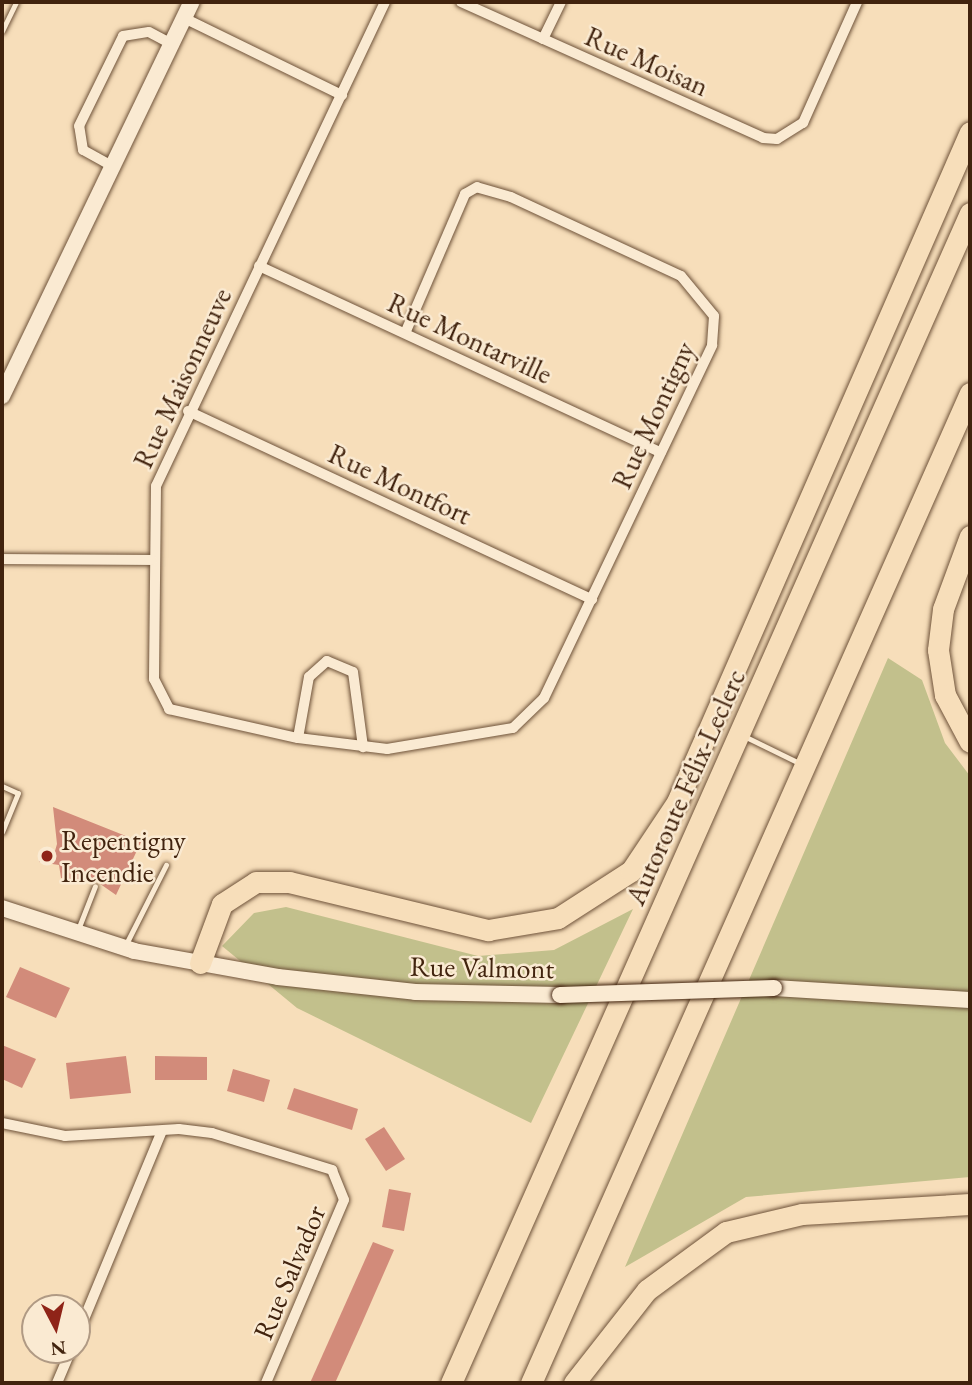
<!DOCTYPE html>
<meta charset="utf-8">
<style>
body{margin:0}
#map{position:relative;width:972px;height:1385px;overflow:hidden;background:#f7deba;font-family:"EB Garamond",serif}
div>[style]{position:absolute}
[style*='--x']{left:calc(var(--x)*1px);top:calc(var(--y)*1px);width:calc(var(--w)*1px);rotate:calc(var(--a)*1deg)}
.green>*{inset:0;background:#c2c08c}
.building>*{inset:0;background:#d28b7a}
.roads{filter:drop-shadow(0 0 2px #6e5239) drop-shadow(0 0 2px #6e5239)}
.lane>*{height:5px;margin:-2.5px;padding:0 2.5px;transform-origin:2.5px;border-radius:2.5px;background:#faead2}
.street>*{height:10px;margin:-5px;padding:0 5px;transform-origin:5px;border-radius:5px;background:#faead2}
.secondary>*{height:16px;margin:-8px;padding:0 8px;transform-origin:8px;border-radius:8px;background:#faead2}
.highway>*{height:21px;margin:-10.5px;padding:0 10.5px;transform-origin:10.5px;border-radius:10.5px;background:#f7deba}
.bridges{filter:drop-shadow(0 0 2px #41230e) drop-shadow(0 0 2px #41230e)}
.secondary-bridge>*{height:16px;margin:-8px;padding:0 8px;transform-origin:8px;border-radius:8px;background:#faead2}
.dots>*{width:19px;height:19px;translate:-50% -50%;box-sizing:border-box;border:4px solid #faead2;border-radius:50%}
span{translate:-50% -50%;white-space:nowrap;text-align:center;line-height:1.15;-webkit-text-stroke:5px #faead2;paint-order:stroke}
.street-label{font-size:28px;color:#41230e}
.poi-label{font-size:28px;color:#41230e}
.left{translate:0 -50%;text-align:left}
.frame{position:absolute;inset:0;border:4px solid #41230e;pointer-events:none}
.north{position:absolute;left:21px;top:1294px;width:70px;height:70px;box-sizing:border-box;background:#faead2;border:2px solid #b09a84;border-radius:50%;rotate:173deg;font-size:19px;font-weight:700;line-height:28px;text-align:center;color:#41230e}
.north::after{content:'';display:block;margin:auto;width:24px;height:32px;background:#8f2418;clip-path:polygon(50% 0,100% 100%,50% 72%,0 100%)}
</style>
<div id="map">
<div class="green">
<div style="clip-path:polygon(888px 658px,922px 680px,945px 743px,970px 776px,970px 1177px,746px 1197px,625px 1267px)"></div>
<div style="clip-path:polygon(286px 907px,478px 956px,554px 950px,633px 909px,531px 1123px,297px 1008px,222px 946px,254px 913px)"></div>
</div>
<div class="building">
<div style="clip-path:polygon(53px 807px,141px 842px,116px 895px,96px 881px,61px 878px,59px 865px,39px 862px,41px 849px,55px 851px,57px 844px)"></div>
<div style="clip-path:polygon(20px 967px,70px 988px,56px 1018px,6px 997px)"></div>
<div style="clip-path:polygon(2px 1045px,36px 1059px,22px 1088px,2px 1079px)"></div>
<div style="clip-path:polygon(126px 1056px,131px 1093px,70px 1099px,66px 1063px)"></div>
<div style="clip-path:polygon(155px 1056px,207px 1057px,207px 1080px,155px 1080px)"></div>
<div style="clip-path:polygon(233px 1069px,270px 1080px,264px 1102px,227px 1091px)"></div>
<div style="clip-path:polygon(294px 1088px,358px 1109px,352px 1130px,287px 1109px)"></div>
<div style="clip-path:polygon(384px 1127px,405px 1159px,386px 1171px,365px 1139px)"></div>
<div style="clip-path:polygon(389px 1189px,411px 1193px,404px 1231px,382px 1227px)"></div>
<div style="clip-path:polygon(373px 1242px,394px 1250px,362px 1323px,335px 1383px,310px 1383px)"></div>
</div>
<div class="roads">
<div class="lane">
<div style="--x:2;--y:31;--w:32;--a:-64"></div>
<div style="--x:742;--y:735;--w:64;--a:26.2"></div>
<div style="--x:2;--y:786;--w:17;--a:24"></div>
<div style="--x:18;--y:793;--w:42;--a:112.3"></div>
<div style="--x:77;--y:932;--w:49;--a:-68.6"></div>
<div style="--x:125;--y:946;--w:91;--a:-63.2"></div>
</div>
<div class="street">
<div style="--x:385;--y:2;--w:535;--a:115.32"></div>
<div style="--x:156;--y:486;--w:193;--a:90.6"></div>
<div style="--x:154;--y:679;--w:34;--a:63"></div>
<div style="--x:169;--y:709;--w:132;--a:12.7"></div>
<div style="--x:298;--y:738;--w:90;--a:7"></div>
<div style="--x:387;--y:749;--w:128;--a:-9.5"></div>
<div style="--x:513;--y:728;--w:43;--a:-44.1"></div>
<div style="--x:544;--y:698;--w:391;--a:-64.5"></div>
<div style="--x:712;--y:345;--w:29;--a:-86"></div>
<div style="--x:714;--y:316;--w:52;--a:-129.5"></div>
<div style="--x:681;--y:276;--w:187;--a:-155.1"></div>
<div style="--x:511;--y:197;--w:35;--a:-164"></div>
<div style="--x:477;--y:187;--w:14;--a:150"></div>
<div style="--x:465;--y:194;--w:149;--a:113.3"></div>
<div style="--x:461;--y:2;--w:331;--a:24.2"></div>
<div style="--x:763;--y:138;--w:14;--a:4"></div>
<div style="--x:777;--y:139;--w:31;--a:-32"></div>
<div style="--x:803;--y:123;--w:133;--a:-65.9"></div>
<div style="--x:184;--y:18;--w:176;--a:26"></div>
<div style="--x:543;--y:39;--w:41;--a:-64.1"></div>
<div style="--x:112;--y:166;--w:33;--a:-151"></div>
<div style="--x:83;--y:150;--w:24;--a:-99"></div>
<div style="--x:79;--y:126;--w:100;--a:-63.9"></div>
<div style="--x:123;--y:36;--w:26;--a:-9"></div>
<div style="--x:149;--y:32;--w:24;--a:28"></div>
<div style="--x:259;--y:266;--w:443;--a:24.9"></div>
<div style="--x:188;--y:411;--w:446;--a:25"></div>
<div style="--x:2;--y:559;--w:150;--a:0.4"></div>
<div style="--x:298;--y:738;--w:62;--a:-79.8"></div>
<div style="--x:309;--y:677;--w:24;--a:-42"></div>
<div style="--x:327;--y:661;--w:28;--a:23"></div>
<div style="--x:353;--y:672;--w:76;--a:82.4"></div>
<div style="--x:2;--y:1123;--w:64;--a:11.7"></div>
<div style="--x:65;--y:1136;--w:114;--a:-3.5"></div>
<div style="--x:179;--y:1129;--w:33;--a:7"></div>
<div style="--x:212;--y:1133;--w:126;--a:17.1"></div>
<div style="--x:332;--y:1170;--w:32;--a:68"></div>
<div style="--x:344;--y:1200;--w:199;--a:113.1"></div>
<div style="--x:77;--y:1336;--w:222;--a:-67.5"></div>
<div style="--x:57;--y:1383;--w:36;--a:-67"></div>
</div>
<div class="secondary">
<div style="--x:2;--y:396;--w:437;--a:-64.3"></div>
<div style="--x:2;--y:908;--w:139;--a:18"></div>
<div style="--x:134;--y:951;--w:146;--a:10.2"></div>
<div style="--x:278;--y:977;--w:138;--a:6.2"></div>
<div style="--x:415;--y:992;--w:145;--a:1.2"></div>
<div style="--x:774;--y:988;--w:196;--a:3.5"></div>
</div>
<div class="highway">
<div style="--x:970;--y:536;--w:78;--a:110.3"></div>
<div style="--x:943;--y:609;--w:41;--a:97"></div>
<div style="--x:938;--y:650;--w:46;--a:81.2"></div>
<div style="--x:945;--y:695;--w:53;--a:62"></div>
<div style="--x:200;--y:963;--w:63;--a:-69.6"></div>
<div style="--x:222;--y:904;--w:40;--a:-32.9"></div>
<div style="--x:256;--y:882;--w:33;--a:0"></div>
<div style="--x:289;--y:882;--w:205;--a:13.6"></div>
<div style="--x:488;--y:930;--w:71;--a:-9.7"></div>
<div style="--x:558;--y:918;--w:87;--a:-32.8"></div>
<div style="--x:631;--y:871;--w:83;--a:-56.3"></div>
<div style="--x:677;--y:802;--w:731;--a:-66.38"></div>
<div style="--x:451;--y:1383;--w:1280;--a:-66.08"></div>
<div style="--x:531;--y:1383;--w:1083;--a:-66.09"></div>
<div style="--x:574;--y:1383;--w:118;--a:-51.9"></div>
<div style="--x:647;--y:1290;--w:98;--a:-36.3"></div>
<div style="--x:726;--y:1232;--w:78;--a:-13.3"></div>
<div style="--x:802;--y:1214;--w:168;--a:-3.4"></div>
</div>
</div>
<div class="bridges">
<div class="secondary-bridge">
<div style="--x:560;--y:995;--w:214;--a:-1.9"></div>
</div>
</div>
<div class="dots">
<div style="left:47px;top:856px;background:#8f2418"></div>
</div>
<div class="street-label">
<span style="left:647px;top:61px;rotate:24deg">Rue Moisan</span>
<span style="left:470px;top:338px;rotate:25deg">Rue Montarville</span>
<span style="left:182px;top:378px;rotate:-65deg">Rue Maisonneuve</span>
<span style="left:653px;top:415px;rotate:-65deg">Rue Montigny</span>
<span style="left:400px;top:484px;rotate:25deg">Rue Montfort</span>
<span style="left:685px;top:787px;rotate:-66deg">Autoroute Félix-Leclerc</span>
<span style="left:482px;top:967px;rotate:1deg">Rue Valmont</span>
<span style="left:289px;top:1272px;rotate:-67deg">Rue Salvador</span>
</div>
<div class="poi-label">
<span class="left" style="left:61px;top:856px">Repentigny<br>Incendie</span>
</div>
<div class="frame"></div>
<div class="north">N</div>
</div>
